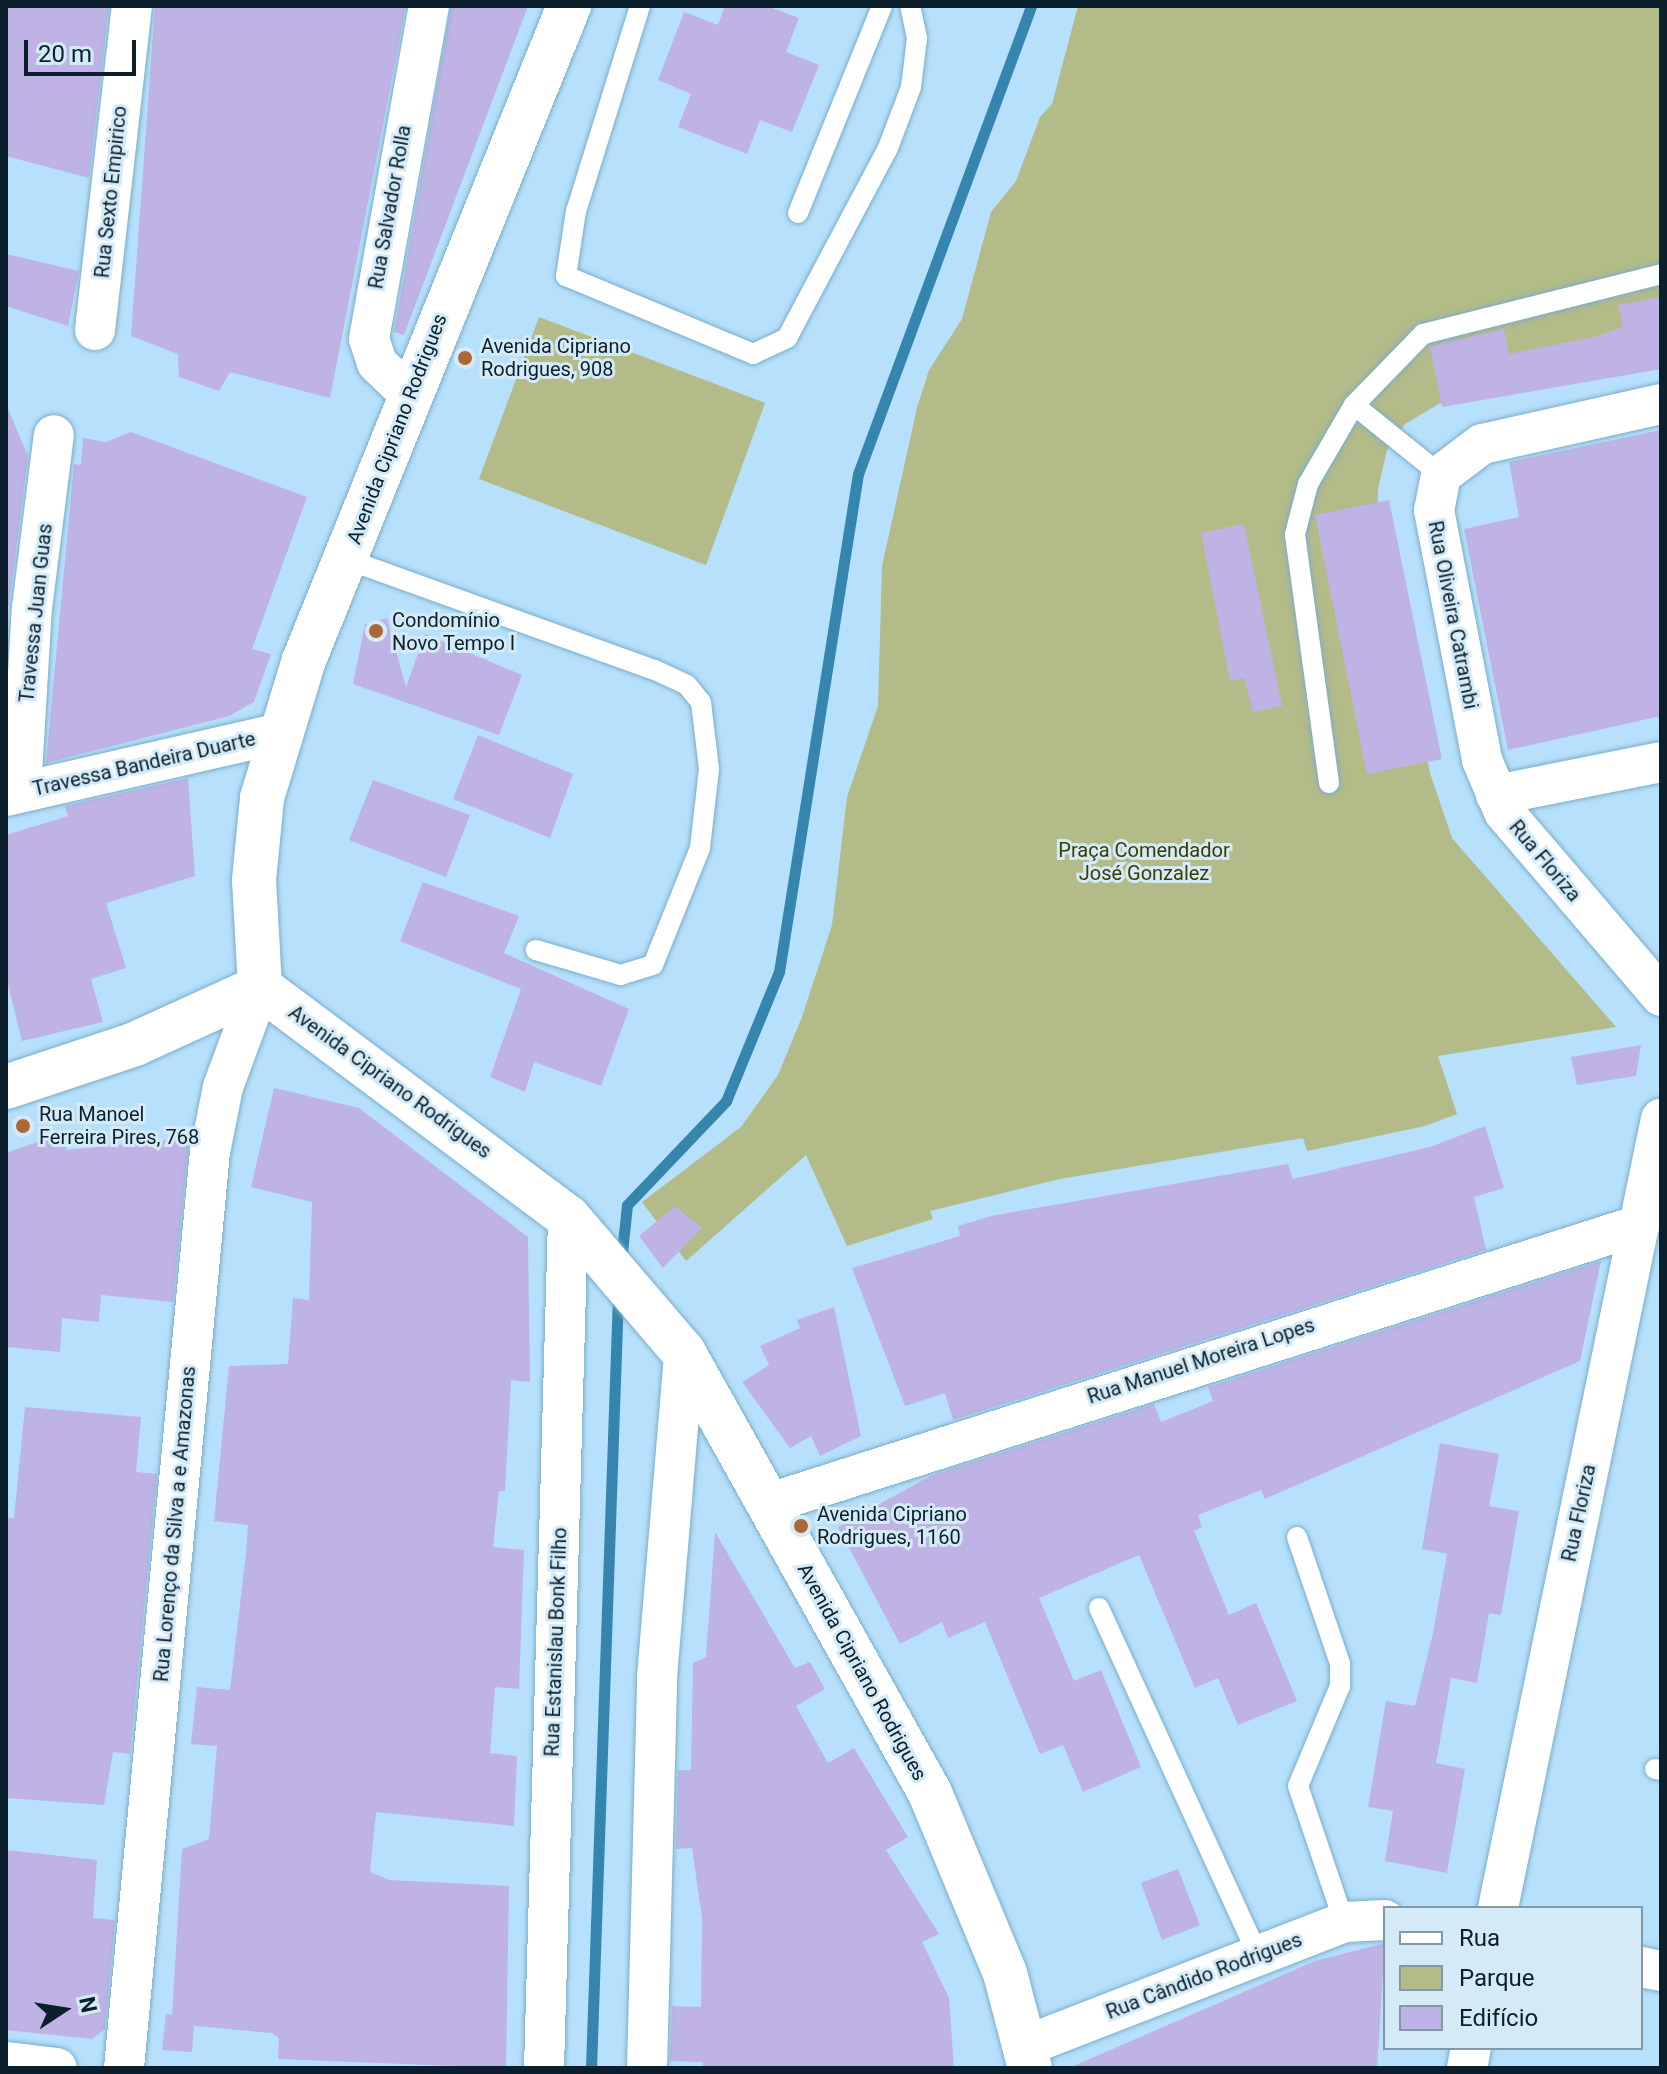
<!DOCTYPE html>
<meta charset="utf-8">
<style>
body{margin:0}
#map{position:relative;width:1667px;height:2074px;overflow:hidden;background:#b6e0fb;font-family:Roboto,sans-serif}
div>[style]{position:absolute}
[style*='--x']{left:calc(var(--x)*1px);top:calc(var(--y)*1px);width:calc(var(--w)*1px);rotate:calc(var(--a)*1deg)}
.green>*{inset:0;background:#b3bb88}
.stream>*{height:11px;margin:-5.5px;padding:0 5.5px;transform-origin:5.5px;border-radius:5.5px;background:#3685af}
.building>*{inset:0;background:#bfb3e5}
.roads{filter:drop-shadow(0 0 2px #7aaecd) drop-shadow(0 0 2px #7aaecd)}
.lane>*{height:20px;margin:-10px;padding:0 10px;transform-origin:10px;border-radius:10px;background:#fff}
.street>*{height:40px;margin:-20px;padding:0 20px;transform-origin:20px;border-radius:20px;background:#fff}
.secondary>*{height:44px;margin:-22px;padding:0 22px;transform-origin:22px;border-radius:22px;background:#fff}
.dots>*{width:22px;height:22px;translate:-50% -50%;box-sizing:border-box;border:4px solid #d5eaf7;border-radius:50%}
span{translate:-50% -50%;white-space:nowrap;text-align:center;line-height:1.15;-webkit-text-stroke:6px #d5eaf7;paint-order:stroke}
.street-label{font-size:20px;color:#0b202c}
.poi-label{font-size:20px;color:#0b202c}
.left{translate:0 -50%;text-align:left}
.park-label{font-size:20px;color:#383e01}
.frame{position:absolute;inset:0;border:8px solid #0b202c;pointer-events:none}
.legend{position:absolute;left:1383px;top:1906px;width:260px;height:144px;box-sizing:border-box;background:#d5eaf7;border:2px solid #8499a6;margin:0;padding:10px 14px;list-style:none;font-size:24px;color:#0b202c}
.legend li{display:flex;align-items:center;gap:16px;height:40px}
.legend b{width:40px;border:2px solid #8499a6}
.north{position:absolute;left:24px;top:1970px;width:80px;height:80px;-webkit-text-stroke:6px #d5eaf7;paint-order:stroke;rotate:78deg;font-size:22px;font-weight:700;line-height:32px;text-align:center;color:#0b202c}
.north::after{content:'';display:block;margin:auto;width:28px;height:36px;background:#0b202c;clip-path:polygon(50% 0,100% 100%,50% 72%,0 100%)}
.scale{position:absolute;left:24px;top:40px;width:112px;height:36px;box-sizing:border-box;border:4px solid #0b202c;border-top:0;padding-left:10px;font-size:24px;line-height:28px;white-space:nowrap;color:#0b202c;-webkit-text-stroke:6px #d5eaf7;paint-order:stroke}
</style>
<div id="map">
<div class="green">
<div style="clip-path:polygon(1078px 6px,1661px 6px,1661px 346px,1459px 392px,1405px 424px,1387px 450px,1378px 489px,1377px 520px,1430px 773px,1452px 838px,1616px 1027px,1438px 1056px,1457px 1114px,1425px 1126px,1307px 1151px,1303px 1138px,1060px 1179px,930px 1211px,933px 1219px,847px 1246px,806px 1155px,686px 1261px,642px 1202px,741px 1127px,778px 1075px,802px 1017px,832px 925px,847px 797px,878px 706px,882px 566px,917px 408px,929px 370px,962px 319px,991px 212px,1016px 181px,1040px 117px,1052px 104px)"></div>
<div style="clip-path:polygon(539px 317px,765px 403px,706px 565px,479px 479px)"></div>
</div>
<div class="stream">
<div style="--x:621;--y:1262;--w:57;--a:-84"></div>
<div style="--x:627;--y:1205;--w:144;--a:-46.4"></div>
<div style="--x:726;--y:1101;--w:139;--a:-67.7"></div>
<div style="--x:779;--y:972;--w:504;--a:-80.99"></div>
<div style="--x:858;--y:474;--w:499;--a:-69.7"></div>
<div style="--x:591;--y:2068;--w:773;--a:-88"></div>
</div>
<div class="building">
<div style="clip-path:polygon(6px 6px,109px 6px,89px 178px,6px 156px)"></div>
<div style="clip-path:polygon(155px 6px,406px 6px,330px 398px,230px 372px,219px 391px,179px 377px,178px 354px,131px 336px)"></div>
<div style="clip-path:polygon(451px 6px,528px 6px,404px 335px,394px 332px)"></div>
<div style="clip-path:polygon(725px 6px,767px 6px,799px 18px,786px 52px,819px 65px,792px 132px,760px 120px,747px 154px,678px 127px,691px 94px,658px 80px,684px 12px,718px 25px)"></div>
<div style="clip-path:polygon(6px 254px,79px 271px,68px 326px,6px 306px)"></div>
<div style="clip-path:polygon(1661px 297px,1661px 369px,1442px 407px,1430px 346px,1504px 329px,1509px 354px,1594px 337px,1623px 327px,1618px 305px)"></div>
<div style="clip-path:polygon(6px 404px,28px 456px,9px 605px,6px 604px)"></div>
<div style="clip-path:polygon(1661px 430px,1661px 716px,1508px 750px,1464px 529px,1519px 517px,1509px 462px)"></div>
<div style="clip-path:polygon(131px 432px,307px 497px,252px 649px,271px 654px,254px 702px,229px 716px,46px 763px,74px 464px,81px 465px,83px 438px,106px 442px)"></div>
<div style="clip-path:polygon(1389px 500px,1442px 759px,1367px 774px,1315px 515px)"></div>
<div style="clip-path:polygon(1244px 524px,1282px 706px,1253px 712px,1244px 678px,1230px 681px,1201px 533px)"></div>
<div style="clip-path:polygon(387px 618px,406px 687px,425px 634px,522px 675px,499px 735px,353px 684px,365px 624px)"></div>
<div style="clip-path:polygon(478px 735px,573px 774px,550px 838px,453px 799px)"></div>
<div style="clip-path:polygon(188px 778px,195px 876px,106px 903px,126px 968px,91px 979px,103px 1022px,22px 1041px,6px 976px,6px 835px,68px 816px,65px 806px)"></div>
<div style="clip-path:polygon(373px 780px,470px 815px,446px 877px,349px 840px)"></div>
<div style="clip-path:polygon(423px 882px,519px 916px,504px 953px,629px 1009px,601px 1086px,534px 1062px,525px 1092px,490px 1077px,521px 989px,400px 941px)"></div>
<div style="clip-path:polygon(1641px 1045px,1636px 1076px,1577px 1085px,1571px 1057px)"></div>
<div style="clip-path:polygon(274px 1088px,359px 1108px,528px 1237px,530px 1382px,511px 1380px,505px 1491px,499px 1491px,493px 1547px,524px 1550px,519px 1689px,495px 1687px,490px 1753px,517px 1756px,514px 1826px,376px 1812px,370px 1872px,389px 1880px,509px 1886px,506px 2068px,278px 2059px,279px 2038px,272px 2033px,194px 2026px,192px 2052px,162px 2050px,166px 2014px,172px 2015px,182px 1849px,209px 1839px,217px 1746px,191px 1744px,197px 1687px,230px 1690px,246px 1553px,248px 1525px,214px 1521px,229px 1366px,288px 1364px,293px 1298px,309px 1300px,312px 1202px,251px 1187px)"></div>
<div style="clip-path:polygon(1485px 1126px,1504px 1188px,1474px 1197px,1486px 1250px,953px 1420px,945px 1393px,905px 1406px,852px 1268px,960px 1236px,958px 1226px,991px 1216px,1288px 1164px,1293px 1179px,1430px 1147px)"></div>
<div style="clip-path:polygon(67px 1132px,66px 1150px,189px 1138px,173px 1302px,101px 1295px,99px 1322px,62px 1318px,60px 1352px,6px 1347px,6px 1153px)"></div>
<div style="clip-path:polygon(675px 1206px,702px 1228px,663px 1268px,639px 1236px)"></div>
<div style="clip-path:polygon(1601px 1261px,1580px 1361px,1265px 1499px,1261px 1490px,1198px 1515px,1202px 1527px,1194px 1531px,1229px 1615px,1256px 1603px,1297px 1701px,1238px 1725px,1218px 1678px,1195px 1688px,1139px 1555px,1039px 1598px,1074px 1681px,1101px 1670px,1141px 1767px,1083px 1792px,1063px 1745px,1040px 1754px,985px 1622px,948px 1638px,942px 1622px,900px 1644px,838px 1527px,932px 1475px,1154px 1404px,1161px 1422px,1213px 1401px,1208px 1387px)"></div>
<div style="clip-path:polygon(834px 1307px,861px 1436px,820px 1456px,811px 1436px,790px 1448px,742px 1382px,769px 1365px,760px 1346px,800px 1328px,797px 1320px)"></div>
<div style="clip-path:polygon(25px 1407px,141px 1417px,136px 1472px,157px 1474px,130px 1754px,113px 1752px,104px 1805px,6px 1798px,6px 1518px,14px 1518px)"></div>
<div style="clip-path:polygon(1440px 1443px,1499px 1454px,1489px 1506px,1519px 1511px,1501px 1615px,1489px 1613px,1477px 1683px,1451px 1678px,1436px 1763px,1465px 1769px,1447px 1873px,1385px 1861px,1393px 1811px,1368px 1807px,1386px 1701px,1415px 1706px,1433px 1633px,1447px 1554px,1422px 1549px)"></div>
<div style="clip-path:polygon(715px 1532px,795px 1668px,810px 1662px,825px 1689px,796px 1706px,828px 1763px,854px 1748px,908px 1837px,886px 1850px,939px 1934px,922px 1942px,949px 1998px,954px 2068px,703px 2068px,703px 2062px,670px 2061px,672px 2006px,701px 2007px,702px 1918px,692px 1848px,676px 1849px,678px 1770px,691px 1770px,693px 1663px,706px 1657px)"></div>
<div style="clip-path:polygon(6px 1850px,97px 1860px,93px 1918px,115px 1920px,105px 2029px,92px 2039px,6px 2030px)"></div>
<div style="clip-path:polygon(1178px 1869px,1200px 1925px,1162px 1940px,1141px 1883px)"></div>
<div style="clip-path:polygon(1385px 1943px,1377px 2068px,1069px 2068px,1315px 1961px)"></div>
</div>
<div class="roads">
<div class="lane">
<div style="--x:640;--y:6;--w:215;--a:107.3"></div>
<div style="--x:576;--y:211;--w:66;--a:98.7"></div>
<div style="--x:566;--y:276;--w:203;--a:22.6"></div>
<div style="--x:753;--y:354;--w:38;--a:-25"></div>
<div style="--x:787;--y:338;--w:215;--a:-62"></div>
<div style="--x:888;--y:148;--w:65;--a:-69.3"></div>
<div style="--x:911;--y:87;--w:49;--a:-83"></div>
<div style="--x:917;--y:38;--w:33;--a:-102"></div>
<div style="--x:798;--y:213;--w:223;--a:-67.9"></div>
<div style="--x:1354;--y:405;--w:99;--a:-45.8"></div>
<div style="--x:1423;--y:334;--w:245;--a:-14.1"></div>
<div style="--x:346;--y:559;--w:328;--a:19.8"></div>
<div style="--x:655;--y:670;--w:35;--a:25"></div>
<div style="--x:687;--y:685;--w:22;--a:51"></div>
<div style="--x:701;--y:702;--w:67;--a:83.2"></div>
<div style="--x:709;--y:769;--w:80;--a:96.5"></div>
<div style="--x:700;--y:848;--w:126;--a:111.9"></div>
<div style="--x:653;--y:965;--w:34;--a:163"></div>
<div style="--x:621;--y:975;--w:89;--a:-163.6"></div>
<div style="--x:1329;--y:783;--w:251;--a:-97.8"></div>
<div style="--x:1295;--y:534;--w:52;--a:-75.4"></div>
<div style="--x:1308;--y:484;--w:91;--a:-59.8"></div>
<div style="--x:1354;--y:405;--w:112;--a:38.8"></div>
<div style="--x:1297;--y:1537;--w:133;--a:71.2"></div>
<div style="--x:1340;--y:1663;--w:23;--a:90"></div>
<div style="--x:1340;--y:1686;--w:108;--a:112.8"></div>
<div style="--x:1298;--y:1786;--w:144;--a:71.3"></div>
<div style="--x:1099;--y:1608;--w:382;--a:65.4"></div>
<div style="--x:1655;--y:1769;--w:6;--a:9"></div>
</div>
<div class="street">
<div style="--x:95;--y:330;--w:326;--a:-83.5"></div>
<div style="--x:410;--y:395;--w:46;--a:-135.9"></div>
<div style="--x:377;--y:363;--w:25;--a:-108"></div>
<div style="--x:369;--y:339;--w:338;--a:-79.8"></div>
<div style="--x:1661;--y:404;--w:183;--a:167.4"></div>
<div style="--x:1482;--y:444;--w:51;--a:142.9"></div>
<div style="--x:1441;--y:475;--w:36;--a:101"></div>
<div style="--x:1434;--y:510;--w:255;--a:79.1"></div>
<div style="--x:1482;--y:760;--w:56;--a:67.1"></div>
<div style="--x:1504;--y:812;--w:242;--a:49.5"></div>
<div style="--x:21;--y:791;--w:183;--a:-86.6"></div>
<div style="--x:32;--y:608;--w:174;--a:-82.8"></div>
<div style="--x:1496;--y:795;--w:168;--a:-11.3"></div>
<div style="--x:6;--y:796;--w:283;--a:-12.9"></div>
<div style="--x:767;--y:1504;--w:916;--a:-17.74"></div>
<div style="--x:1498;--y:1908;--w:806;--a:-78.33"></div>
<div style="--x:1641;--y:1967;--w:20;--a:11"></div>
<div style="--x:1025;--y:2046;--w:342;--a:-21.2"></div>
<div style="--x:1344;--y:1922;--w:41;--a:-2.8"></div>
<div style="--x:6;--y:2062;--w:51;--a:6.7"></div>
<div style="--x:124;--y:2068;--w:920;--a:-84.64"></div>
<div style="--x:210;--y:1152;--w:66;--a:-78.7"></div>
<div style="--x:223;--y:1087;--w:107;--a:-69.7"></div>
<div style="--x:544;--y:2068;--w:851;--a:-88.38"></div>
<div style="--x:647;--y:2068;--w:391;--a:-88.5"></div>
<div style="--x:657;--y:1677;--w:325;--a:-85.2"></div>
<div style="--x:1467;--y:2068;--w:20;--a:-79"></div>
</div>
<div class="secondary">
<div style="--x:260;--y:987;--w:384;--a:36.8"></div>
<div style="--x:568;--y:1217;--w:179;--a:49.5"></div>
<div style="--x:684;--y:1353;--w:504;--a:60.79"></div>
<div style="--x:930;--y:1793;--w:195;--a:67.4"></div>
<div style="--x:1005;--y:1973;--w:98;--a:75.3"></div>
<div style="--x:260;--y:987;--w:107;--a:-93.2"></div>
<div style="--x:254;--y:880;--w:82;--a:-84.4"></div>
<div style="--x:262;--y:798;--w:144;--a:-73.1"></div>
<div style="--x:304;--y:660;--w:706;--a:-67.94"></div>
<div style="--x:6;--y:1087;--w:136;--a:-18.4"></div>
<div style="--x:135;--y:1044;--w:137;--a:-24.5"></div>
</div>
</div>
<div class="dots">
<div style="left:465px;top:358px;background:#ab6835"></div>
<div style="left:376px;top:631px;background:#ab6835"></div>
<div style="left:23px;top:1126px;background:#ab6835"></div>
<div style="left:801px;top:1526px;background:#ab6835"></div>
</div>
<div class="street-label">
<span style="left:111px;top:192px;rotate:-84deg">Rua Sexto Empirico</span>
<span style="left:390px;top:207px;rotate:-80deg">Rua Salvador Rolla</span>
<span style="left:397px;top:429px;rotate:-69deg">Avenida Cipriano Rodrigues</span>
<span style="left:36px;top:613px;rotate:-84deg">Travessa Juan Guas</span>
<span style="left:1453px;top:615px;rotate:79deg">Rua Oliveira Catrambi</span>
<span style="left:144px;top:764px;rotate:-13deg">Travessa Bandeira Duarte</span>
<span style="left:1545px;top:861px;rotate:50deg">Rua Floriza</span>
<span style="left:390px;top:1082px;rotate:36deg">Avenida Cipriano Rodrigues</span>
<span style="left:1201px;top:1361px;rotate:-18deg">Rua Manuel Moreira Lopes</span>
<span style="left:1579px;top:1513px;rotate:-78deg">Rua Floriza</span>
<span style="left:175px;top:1524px;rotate:-85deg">Rua Lorenço da Silva a e Amazonas</span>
<span style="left:556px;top:1642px;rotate:-88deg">Rua Estanislau Bonk Filho</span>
<span style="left:862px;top:1672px;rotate:61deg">Avenida Cipriano Rodrigues</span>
<span style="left:1204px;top:1976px;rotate:-21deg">Rua Cândido Rodrigues</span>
</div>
<div class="poi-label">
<span class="left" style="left:481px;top:358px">Avenida Cipriano<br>Rodrigues, 908</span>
<span class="left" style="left:392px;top:632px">Condomínio<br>Novo Tempo I</span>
<span class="left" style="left:39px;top:1126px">Rua Manoel<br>Ferreira Pires, 768</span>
<span class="left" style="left:817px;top:1526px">Avenida Cipriano<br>Rodrigues, 1160</span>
</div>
<div class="park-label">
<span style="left:1144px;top:862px">Praça Comendador<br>José Gonzalez</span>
</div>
<div class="frame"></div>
<ul class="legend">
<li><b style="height:10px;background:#fff"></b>Rua</li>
<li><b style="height:22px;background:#b3bb88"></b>Parque</li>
<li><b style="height:22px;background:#bfb3e5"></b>Edifício</li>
</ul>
<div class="north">N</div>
<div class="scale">20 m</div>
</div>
